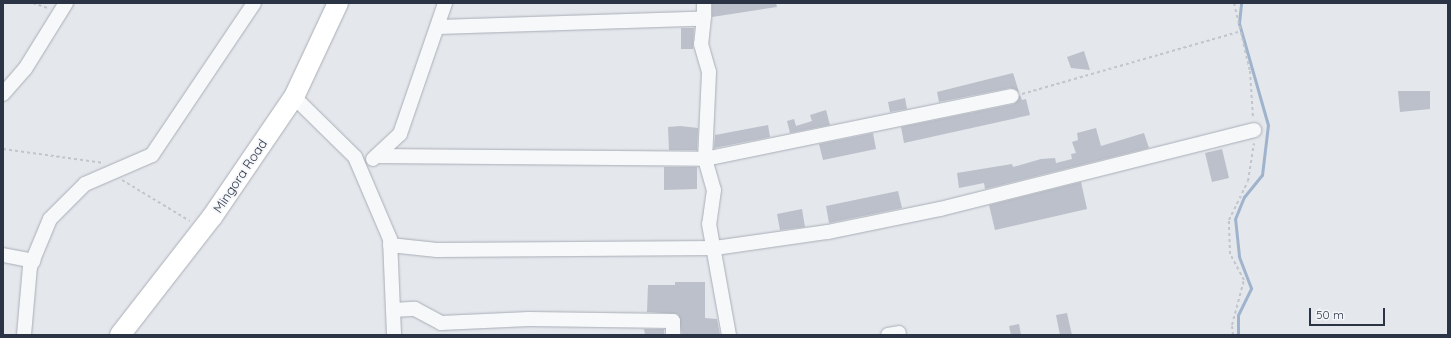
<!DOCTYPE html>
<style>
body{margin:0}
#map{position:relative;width:1451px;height:338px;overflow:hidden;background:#e4e7ec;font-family:Quicksand,sans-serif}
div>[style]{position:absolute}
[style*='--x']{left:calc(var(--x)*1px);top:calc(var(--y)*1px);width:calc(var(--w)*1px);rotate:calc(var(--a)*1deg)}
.stream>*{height:3px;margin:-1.5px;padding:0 1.5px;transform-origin:1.5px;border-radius:1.5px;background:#9fb4cc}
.building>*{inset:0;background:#bbc0ca}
.path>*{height:2px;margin-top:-1px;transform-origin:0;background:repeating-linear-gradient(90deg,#c2c5cb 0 3px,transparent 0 6px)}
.roads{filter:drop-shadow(0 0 1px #a9aeb7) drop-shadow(0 0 1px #a9aeb7)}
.minor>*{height:14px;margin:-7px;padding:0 7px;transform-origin:7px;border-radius:7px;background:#f7f8fa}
.highway>*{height:20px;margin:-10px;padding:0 10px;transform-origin:10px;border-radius:10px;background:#fff}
span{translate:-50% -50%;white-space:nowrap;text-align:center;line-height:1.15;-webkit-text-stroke:3.5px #f4f6f9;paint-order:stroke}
.street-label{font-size:13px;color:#2b3445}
.frame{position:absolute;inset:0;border:4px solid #2b3445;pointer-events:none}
.scale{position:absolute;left:1309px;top:308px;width:76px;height:18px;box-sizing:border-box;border:2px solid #2b3445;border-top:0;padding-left:5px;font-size:12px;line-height:14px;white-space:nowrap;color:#2b3445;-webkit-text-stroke:3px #f4f6f9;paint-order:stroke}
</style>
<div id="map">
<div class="stream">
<div style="--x:1238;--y:335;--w:20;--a:-90"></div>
<div style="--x:1238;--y:315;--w:30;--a:-64"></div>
<div style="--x:1251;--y:288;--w:34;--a:-111"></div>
<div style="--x:1239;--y:256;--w:37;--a:-96"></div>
<div style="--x:1235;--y:219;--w:24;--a:-68"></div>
<div style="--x:1244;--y:197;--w:28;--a:-51"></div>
<div style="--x:1262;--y:175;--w:50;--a:-83.2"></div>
<div style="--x:1268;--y:125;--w:106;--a:-105.9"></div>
<div style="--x:1239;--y:23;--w:20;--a:-84"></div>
</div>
<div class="building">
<div style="clip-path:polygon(712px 3px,776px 3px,777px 7px,712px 17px)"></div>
<div style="clip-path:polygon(681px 28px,694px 28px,693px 49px,681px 49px)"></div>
<div style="clip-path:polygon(1084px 51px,1090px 70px,1071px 68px,1067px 57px)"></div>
<div style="clip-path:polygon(1013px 73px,1019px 92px,1010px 88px,939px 102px,937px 92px)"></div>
<div style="clip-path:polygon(1398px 91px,1430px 91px,1430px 109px,1400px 112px)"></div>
<div style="clip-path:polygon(1020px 95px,1022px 100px,1026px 99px,1030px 115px,904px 143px,901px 127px,1014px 104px)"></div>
<div style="clip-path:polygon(905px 98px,907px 109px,890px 112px,888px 102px)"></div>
<div style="clip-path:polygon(826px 110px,830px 125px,790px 133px,787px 121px,794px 119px,796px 126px,812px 121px,810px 115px)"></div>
<div style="clip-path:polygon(768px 125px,770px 137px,714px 148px,715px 135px)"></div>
<div style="clip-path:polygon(680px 126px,698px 128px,697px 150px,669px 150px,668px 127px)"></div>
<div style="clip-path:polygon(1096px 128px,1101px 146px,1144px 133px,1149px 148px,985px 189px,984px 183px,959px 188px,957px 173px,1012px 164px,1013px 167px,1041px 159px,1055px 158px,1056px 163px,1072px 159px,1071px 154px,1076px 153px,1072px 142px,1078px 140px,1077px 133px)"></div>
<div style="clip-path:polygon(873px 133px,876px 149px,823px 160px,819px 144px)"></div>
<div style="clip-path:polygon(1222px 149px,1229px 178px,1212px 182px,1205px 153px)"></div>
<div style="clip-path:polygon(664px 167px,697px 167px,697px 189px,664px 190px)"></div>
<div style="clip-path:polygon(1081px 182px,1087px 209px,995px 230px,989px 205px)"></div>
<div style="clip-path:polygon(898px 191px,902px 208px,829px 223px,826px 206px)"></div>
<div style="clip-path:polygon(802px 209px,805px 227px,780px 230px,777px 214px)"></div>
<div style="clip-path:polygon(675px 282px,705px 282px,705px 318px,717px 319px,720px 335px,682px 335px,678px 314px,647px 312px,648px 285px,675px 285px)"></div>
<div style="clip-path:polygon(1067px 313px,1072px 335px,1060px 335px,1056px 315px)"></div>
<div style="clip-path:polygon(1019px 324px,1021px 335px,1011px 335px,1009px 326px)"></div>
<div style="clip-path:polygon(644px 329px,664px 329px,664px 335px,645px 335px)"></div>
</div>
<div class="path">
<div style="--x:33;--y:3;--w:18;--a:19"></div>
<div style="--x:1234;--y:3;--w:70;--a:76.8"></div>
<div style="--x:1250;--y:71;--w:47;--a:86.3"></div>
<div style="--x:1022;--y:94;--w:225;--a:-16"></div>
<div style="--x:3;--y:149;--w:102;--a:7.9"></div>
<div style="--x:122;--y:180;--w:79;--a:31.1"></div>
<div style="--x:1233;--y:335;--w:10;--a:-96"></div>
<div style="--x:1232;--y:325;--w:47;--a:-75.1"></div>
<div style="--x:1244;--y:280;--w:30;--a:-118"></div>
<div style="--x:1230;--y:254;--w:34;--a:-92"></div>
<div style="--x:1229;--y:220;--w:43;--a:-64"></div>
<div style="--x:1248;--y:181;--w:38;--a:-81"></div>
</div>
<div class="roads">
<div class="minor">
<div style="--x:704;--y:17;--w:27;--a:96"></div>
<div style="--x:701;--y:44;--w:29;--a:74"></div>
<div style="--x:709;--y:72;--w:87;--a:92.6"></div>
<div style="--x:705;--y:159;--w:32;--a:74"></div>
<div style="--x:714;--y:190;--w:34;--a:98"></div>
<div style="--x:709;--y:224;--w:113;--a:79.8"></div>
<div style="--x:438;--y:27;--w:259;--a:-1.8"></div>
<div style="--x:697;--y:19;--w:7;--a:-16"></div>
<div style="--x:704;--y:17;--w:14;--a:-90"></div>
<div style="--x:3;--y:94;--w:33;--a:-49"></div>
<div style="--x:25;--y:69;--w:78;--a:-58.2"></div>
<div style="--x:294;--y:97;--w:86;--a:44.5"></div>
<div style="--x:355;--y:157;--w:89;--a:66.9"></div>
<div style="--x:390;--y:239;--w:96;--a:87.6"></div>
<div style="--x:377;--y:156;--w:328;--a:0.5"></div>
<div style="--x:705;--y:159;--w:313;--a:-11.6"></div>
<div style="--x:373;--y:159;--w:37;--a:-43"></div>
<div style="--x:400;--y:134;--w:139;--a:-71"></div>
<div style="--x:390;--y:245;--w:47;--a:6.1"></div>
<div style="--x:437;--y:250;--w:278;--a:-0.4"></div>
<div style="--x:715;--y:248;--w:114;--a:-8.1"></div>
<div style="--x:828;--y:232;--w:114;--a:-11.6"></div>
<div style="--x:940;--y:209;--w:324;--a:-14.1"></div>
<div style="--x:3;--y:255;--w:31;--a:11"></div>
<div style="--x:393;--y:310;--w:22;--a:-3"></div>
<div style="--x:415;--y:309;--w:30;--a:28"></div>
<div style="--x:441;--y:323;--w:88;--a:-2.6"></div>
<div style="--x:529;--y:319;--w:144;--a:0.8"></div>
<div style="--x:673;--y:321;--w:14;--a:90"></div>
<div style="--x:24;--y:335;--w:68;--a:-85"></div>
<div style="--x:30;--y:267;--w:52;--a:-67.4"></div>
<div style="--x:50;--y:219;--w:49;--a:-45"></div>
<div style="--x:85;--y:184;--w:73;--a:-23.4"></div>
<div style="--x:152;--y:155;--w:183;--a:-56.1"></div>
<div style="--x:888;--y:335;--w:11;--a:-10"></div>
</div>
<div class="highway">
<div style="--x:120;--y:335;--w:150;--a:-52.1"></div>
<div style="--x:212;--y:217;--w:145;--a:-55.7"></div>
<div style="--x:294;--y:97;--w:104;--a:-64.9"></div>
</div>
</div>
<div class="street-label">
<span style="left:240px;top:176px;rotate:-56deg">Mingora Road</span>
</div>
<div class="frame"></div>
<div class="scale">50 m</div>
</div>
